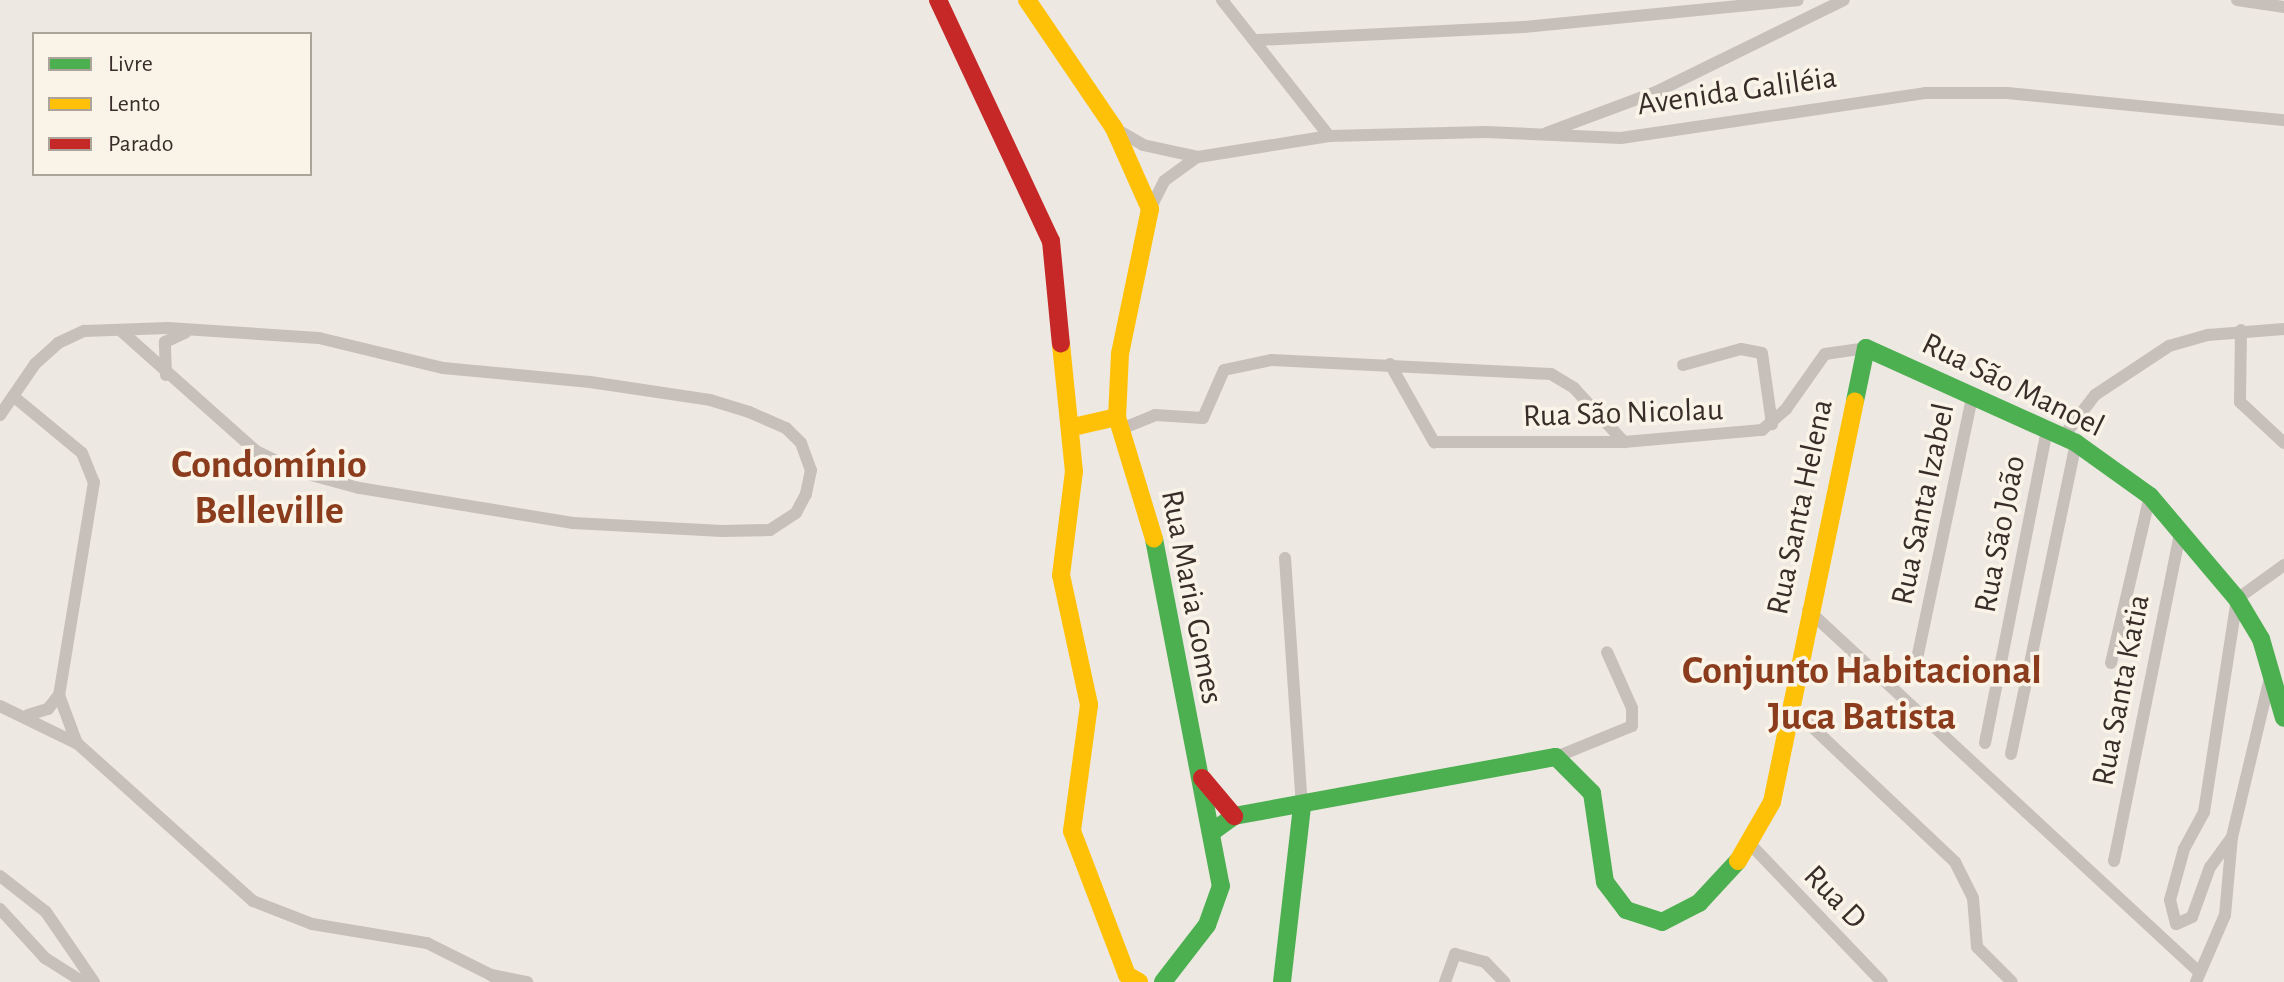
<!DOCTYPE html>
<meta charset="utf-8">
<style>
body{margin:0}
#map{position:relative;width:2284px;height:982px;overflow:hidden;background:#ede8e1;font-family:"Alegreya Sans",sans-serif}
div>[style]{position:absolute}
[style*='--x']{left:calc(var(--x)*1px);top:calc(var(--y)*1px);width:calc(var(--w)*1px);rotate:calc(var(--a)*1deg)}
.street>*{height:12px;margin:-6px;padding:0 6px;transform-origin:6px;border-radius:6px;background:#c7c0ba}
.fast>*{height:18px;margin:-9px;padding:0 9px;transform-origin:9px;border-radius:9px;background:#4caf50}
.slow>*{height:18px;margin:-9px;padding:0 9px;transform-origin:9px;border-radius:9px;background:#ffc107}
.jam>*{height:18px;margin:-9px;padding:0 9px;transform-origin:9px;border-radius:9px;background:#c62828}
span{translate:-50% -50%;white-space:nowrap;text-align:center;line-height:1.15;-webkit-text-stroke:7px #faf3e8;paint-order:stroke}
.street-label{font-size:32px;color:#382d28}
.district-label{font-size:40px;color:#8a3c1d;font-weight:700}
.legend{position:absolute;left:32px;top:32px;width:280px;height:144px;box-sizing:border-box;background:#faf3e8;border:2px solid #aca49b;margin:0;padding:10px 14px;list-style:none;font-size:24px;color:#382d28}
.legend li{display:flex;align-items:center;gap:16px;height:40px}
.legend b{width:40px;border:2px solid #aca49b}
</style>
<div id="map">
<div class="street">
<div style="--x:1222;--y:0;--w:173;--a:51.8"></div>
<div style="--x:2237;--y:0;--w:48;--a:8.5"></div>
<div style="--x:1258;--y:40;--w:266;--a:-2.8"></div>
<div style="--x:1524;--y:27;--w:275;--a:-5.6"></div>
<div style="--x:1114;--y:128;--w:34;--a:30"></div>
<div style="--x:1143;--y:145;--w:56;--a:12.3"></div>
<div style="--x:1198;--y:157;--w:133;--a:-9.1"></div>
<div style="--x:1329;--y:136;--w:157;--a:-1.5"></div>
<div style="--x:1486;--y:132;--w:135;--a:2.5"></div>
<div style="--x:1621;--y:138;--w:307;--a:-8.4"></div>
<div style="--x:1925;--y:93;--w:82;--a:0"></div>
<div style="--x:2007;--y:93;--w:278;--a:5.6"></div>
<div style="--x:1546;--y:133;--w:117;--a:-20.4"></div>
<div style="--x:1656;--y:92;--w:209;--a:-26.1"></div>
<div style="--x:1150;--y:209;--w:31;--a:-63"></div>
<div style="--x:1164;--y:181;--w:41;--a:-36"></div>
<div style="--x:2241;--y:330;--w:72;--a:90.8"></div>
<div style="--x:2240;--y:402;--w:60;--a:43"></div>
<div style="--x:1390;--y:364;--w:90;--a:60.6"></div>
<div style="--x:1434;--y:442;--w:190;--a:0"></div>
<div style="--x:1624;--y:442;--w:139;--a:-5"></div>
<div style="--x:1762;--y:430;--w:32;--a:-41"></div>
<div style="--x:1786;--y:409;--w:67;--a:-54.7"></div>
<div style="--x:1825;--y:354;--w:41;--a:-8.3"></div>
<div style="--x:1683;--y:365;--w:60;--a:-15.4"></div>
<div style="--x:1741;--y:349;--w:21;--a:11"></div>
<div style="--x:1762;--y:353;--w:72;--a:82"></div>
<div style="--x:166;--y:375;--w:33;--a:-92"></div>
<div style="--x:165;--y:342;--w:23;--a:-25"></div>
<div style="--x:13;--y:396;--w:89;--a:39.6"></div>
<div style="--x:82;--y:453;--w:31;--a:68"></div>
<div style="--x:94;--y:482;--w:216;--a:99.3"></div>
<div style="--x:59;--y:695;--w:49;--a:69.7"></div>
<div style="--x:0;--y:415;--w:62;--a:-55.5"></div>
<div style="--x:35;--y:364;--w:31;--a:-42"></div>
<div style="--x:58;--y:343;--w:29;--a:-25"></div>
<div style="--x:84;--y:331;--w:84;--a:-2"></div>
<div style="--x:168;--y:328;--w:151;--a:3.8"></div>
<div style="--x:319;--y:338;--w:128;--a:13.6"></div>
<div style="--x:443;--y:368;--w:148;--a:5.4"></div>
<div style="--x:590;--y:382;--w:121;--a:8.5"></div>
<div style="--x:710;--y:400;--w:41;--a:17.1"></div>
<div style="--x:749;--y:412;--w:40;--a:23.4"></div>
<div style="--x:786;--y:428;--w:21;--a:45"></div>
<div style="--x:801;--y:443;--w:29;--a:70"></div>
<div style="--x:811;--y:470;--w:25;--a:102"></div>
<div style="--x:806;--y:494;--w:21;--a:118"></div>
<div style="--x:796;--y:513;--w:31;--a:147"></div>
<div style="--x:770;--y:530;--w:48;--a:178.8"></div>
<div style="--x:722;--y:531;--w:149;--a:-176.9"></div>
<div style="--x:573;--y:523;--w:217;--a:-170.7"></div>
<div style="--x:359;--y:488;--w:64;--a:-164.7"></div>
<div style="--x:297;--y:471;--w:46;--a:-154"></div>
<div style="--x:256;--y:451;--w:182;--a:-138.3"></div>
<div style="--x:1121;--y:429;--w:37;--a:-22"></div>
<div style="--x:1155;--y:415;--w:48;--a:3.6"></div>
<div style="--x:1203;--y:418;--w:52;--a:-66.4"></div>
<div style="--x:1224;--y:370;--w:49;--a:-11.8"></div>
<div style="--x:1272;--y:360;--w:279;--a:2.9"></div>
<div style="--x:1551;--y:374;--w:27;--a:31"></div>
<div style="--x:1574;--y:388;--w:74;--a:47.2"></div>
<div style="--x:2063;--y:437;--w:53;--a:-52.7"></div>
<div style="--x:2095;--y:395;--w:89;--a:-33.5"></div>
<div style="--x:2169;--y:346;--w:41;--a:-15.8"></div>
<div style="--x:2208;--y:335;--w:76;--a:-4.5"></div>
<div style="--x:1285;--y:558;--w:250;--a:86.1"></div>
<div style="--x:1808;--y:610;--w:533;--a:42.79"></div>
<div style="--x:2111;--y:663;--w:171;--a:-76.9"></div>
<div style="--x:1914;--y:673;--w:285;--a:-78.1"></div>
<div style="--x:0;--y:706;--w:87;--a:26"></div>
<div style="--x:78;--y:744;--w:235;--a:41.9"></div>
<div style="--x:253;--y:901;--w:63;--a:21.3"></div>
<div style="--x:312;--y:924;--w:117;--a:9.4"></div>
<div style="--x:427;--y:943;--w:72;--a:26.6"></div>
<div style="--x:1790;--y:706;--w:227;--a:43.4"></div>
<div style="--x:1955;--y:862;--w:40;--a:63.4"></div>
<div style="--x:1973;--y:898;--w:49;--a:85.3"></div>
<div style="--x:1977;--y:947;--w:49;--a:45"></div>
<div style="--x:28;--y:715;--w:21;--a:-17"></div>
<div style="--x:48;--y:709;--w:18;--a:-52"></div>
<div style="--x:1985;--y:743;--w:320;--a:-78.8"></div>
<div style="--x:2011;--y:754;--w:318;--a:-78.2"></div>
<div style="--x:1556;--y:757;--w:82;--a:-22.2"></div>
<div style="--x:1632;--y:726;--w:18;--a:-90"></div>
<div style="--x:1632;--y:708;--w:61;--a:-114.1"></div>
<div style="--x:2232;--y:837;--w:37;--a:126"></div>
<div style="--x:2210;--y:867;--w:53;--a:109.8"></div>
<div style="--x:2192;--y:917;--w:17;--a:156"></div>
<div style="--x:2176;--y:924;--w:25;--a:-104"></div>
<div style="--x:2170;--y:900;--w:53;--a:-74.6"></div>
<div style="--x:2184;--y:849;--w:42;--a:-61.6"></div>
<div style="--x:2204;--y:812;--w:216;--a:-81.2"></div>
<div style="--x:2237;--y:599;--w:58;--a:-35.9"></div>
<div style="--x:1752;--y:846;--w:188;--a:46.3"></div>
<div style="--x:2114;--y:861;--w:338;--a:-78.6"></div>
<div style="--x:0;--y:876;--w:58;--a:38"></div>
<div style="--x:46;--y:912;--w:85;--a:55.6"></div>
<div style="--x:0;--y:909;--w:67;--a:47.4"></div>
<div style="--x:45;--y:958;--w:45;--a:32.3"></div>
<div style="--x:502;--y:982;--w:13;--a:-148"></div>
<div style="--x:491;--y:975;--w:37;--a:11"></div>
<div style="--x:1445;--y:982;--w:30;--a:-70"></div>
<div style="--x:1455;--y:954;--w:31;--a:15"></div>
<div style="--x:1485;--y:962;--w:28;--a:46"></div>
<div style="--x:2196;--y:982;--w:73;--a:-66.6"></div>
<div style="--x:2225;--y:915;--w:78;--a:-84.9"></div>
<div style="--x:2232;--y:837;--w:169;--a:-76.6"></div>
</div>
<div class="fast">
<div style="--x:1855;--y:401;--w:54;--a:-78.3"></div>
<div style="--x:1866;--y:348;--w:230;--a:24.3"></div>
<div style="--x:2076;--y:443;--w:91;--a:35.6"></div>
<div style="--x:2150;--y:496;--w:135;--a:49.8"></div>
<div style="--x:2237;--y:599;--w:47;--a:59"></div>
<div style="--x:2261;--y:639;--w:82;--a:73.8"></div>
<div style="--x:1154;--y:539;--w:353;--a:79.1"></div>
<div style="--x:1221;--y:886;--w:41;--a:109.7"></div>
<div style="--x:1207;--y:925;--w:72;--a:127.7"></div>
<div style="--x:1212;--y:832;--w:27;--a:-36"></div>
<div style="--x:1234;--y:816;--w:327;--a:-10.4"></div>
<div style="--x:1556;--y:757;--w:51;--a:45"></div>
<div style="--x:1592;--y:793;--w:90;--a:81.7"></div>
<div style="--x:1605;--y:882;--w:35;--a:53"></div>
<div style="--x:1626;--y:910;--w:38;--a:18"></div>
<div style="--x:1662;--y:922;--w:42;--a:-27.2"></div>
<div style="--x:1699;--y:903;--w:57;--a:-47.1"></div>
<div style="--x:1282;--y:982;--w:176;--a:-83.5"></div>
</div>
<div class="slow">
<div style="--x:1027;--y:0;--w:155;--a:55.8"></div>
<div style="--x:1114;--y:128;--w:89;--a:66"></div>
<div style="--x:1150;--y:209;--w:148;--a:101.7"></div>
<div style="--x:1120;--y:354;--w:63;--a:92.7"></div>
<div style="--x:1117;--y:417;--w:127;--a:73.1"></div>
<div style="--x:1061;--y:344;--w:128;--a:84.2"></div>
<div style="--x:1074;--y:471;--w:105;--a:97.1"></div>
<div style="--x:1061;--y:575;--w:133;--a:77.8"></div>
<div style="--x:1089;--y:705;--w:127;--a:97.7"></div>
<div style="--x:1072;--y:831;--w:154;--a:69.1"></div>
<div style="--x:1127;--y:975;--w:14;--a:30"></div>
<div style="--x:1073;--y:427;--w:45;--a:-12.8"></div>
<div style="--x:1738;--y:861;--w:68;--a:-60"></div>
<div style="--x:1772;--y:802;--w:409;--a:-78.3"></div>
</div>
<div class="jam">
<div style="--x:938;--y:0;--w:266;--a:64.9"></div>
<div style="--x:1051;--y:241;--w:103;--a:84.5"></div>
<div style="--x:1202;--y:778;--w:50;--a:49.9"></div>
</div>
<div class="street-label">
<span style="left:1737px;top:91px;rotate:-8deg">Avenida Galiléia</span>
<span style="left:2013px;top:385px;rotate:26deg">Rua São Manoel</span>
<span style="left:1623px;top:413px;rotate:-2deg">Rua São Nicolau</span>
<span style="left:1923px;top:504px;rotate:-78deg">Rua Santa Izabel</span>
<span style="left:1800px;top:507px;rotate:-78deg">Rua Santa Helena</span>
<span style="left:2000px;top:534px;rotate:-79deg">Rua São João</span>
<span style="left:1192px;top:597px;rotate:79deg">Rua Maria Gomes</span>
<span style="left:2121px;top:690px;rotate:-79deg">Rua Santa Katia</span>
<span style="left:1835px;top:897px;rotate:46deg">Rua D</span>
</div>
<div class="district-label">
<span style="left:269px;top:488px">Condomínio<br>Belleville</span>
<span style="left:1862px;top:694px">Conjunto Habitacional<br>Juca Batista</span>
</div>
<ul class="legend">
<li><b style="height:10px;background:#4caf50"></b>Livre</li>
<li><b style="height:10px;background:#ffc107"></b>Lento</li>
<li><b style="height:10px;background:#c62828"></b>Parado</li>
</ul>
</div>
